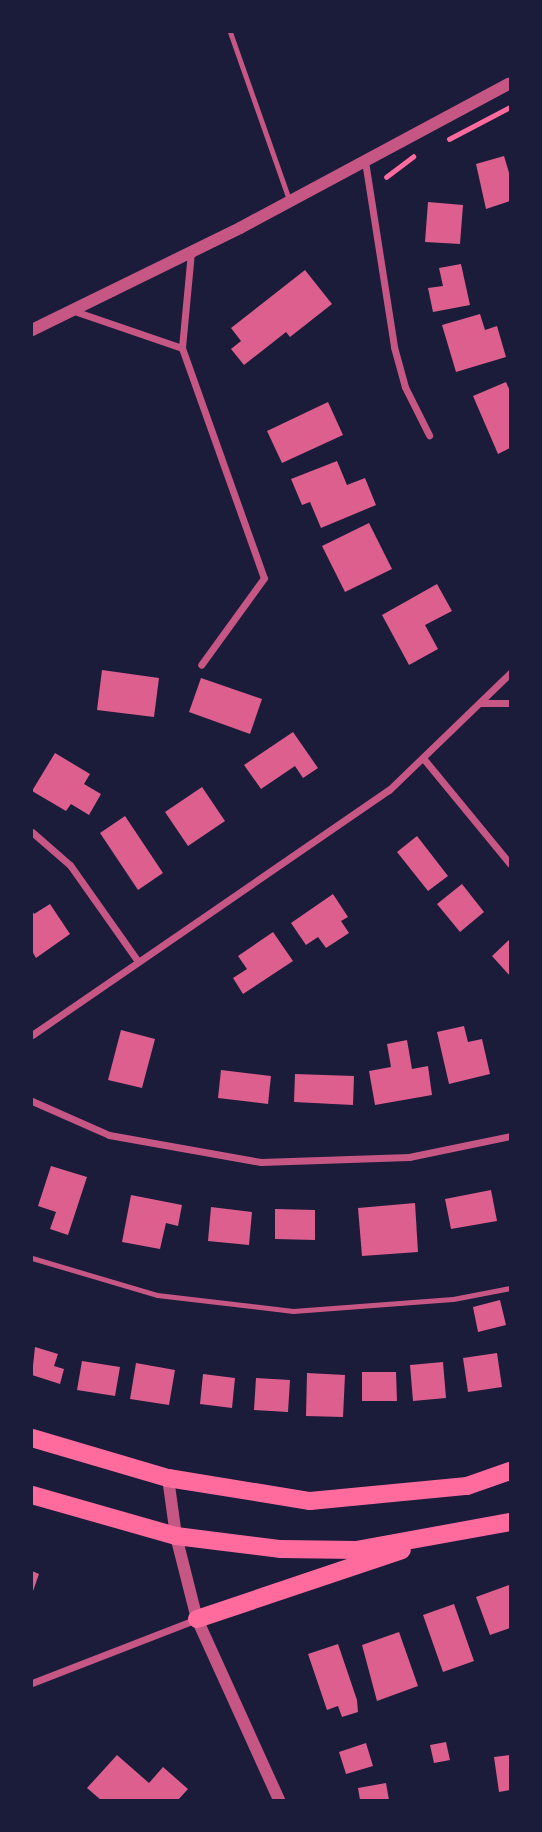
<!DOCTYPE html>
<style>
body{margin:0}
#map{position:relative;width:542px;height:1832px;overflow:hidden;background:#1b1b3a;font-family:"IBM Plex Sans",sans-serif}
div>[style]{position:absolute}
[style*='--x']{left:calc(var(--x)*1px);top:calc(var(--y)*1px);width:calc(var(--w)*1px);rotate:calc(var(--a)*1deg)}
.building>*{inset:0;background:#dd5f8e}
.path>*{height:4.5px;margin:-2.25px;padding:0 2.25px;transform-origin:2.25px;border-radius:2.25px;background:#ff6b9d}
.service>*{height:5px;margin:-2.5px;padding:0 2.5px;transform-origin:2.5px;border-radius:2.5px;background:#c65784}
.minor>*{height:7px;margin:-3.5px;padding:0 3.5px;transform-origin:3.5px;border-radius:3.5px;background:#c65784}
.tertiary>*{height:12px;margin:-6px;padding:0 6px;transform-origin:6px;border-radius:6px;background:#c65784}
.trunk>*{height:18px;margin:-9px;padding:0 9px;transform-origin:9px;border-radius:9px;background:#ff6b9d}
span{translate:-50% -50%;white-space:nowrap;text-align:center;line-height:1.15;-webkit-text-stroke:6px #1b1b3a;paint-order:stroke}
.frame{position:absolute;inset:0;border:33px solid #1b1b3a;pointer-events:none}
</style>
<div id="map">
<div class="building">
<div style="clip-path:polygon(504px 156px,510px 176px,510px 201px,486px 209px,476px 164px)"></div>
<div style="clip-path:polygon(428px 202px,463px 205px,460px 244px,425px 242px)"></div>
<div style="clip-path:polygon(461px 264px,470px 305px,433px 312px,428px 288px,443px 286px,439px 268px)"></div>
<div style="clip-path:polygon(305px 270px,332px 304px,290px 337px,286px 332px,244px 365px,231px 349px,241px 341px,231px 328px)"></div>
<div style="clip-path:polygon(480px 314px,485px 330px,497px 326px,506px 357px,456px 372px,442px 325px)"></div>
<div style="clip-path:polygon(506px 382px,510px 391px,510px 448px,498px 454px,473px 396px)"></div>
<div style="clip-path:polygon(328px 402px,343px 435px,282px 463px,267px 431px)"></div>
<div style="clip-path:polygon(337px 461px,347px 485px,365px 478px,376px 505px,321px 528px,310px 502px,302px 505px,291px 479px)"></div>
<div style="clip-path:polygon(369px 523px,392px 569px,345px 592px,322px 546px)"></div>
<div style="clip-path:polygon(437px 584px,452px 611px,425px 625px,438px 649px,409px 665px,382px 615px)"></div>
<div style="clip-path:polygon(102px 670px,159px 678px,154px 717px,97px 710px)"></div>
<div style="clip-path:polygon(201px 678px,262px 699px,250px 734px,189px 712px)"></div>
<div style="clip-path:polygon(293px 732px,318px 768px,303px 778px,295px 766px,261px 789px,244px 765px)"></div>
<div style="clip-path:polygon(55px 753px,90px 774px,84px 784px,101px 794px,89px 815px,71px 804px,66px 811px,32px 791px)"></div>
<div style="clip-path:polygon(202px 787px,225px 821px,188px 846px,165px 812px)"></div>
<div style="clip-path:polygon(125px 816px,163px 873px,138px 890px,100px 833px)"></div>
<div style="clip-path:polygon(417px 836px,448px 876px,428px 891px,397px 852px)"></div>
<div style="clip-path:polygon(462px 884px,484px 912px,460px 932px,437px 904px)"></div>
<div style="clip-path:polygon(333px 894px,348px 917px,341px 921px,349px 933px,326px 948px,318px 937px,306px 945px,291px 923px)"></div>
<div style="clip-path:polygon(50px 904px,70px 934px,36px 958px,32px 951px,32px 910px,34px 914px)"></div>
<div style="clip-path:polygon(273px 932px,293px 961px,243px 994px,233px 978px,247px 969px,238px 956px)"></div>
<div style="clip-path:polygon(510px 939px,510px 976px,492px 956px)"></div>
<div style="clip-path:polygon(464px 1026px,468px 1042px,482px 1039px,490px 1074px,449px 1084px,437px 1032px)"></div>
<div style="clip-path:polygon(121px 1030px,155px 1039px,142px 1088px,108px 1080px)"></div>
<div style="clip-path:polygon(407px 1040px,412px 1069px,428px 1066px,432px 1095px,375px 1105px,369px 1071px,391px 1067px,387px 1044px)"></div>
<div style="clip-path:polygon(221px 1070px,271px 1076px,268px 1104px,218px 1098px)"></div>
<div style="clip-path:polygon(295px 1074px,354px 1076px,353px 1105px,294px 1102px)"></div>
<div style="clip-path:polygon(51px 1166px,87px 1177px,68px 1235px,50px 1229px,56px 1212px,38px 1206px)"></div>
<div style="clip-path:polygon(491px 1190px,497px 1221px,451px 1229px,445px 1199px)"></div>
<div style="clip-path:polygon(131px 1195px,182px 1205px,178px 1226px,166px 1223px,160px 1249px,122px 1242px)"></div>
<div style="clip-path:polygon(415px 1203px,418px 1252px,362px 1256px,358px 1208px)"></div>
<div style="clip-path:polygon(211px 1207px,252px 1212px,249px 1245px,208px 1241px)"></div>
<div style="clip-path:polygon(275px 1209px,315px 1210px,315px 1240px,275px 1239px)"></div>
<div style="clip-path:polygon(500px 1300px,506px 1325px,478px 1332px,473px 1307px)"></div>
<div style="clip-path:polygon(35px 1347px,58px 1354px,54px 1366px,64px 1369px,60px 1384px,32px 1375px)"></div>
<div style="clip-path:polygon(497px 1353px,502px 1387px,468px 1392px,463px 1358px)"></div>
<div style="clip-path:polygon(82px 1361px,120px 1367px,115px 1396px,77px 1390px)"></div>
<div style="clip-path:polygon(443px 1362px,446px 1398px,413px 1401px,410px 1365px)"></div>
<div style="clip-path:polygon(136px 1363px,175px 1370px,169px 1405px,130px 1399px)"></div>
<div style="clip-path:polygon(362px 1372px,396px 1372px,397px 1401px,362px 1401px)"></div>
<div style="clip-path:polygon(307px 1373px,345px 1375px,343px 1417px,306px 1416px)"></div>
<div style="clip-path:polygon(203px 1374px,235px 1378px,232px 1408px,200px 1404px)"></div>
<div style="clip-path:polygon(256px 1378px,290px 1380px,288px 1412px,254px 1410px)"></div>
<div style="clip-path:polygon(32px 1571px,39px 1574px,32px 1594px)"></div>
<div style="clip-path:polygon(509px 1585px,510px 1628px,490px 1635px,476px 1597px)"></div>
<div style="clip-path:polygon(454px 1604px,474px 1661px,443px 1672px,423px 1615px)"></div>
<div style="clip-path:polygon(399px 1632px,418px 1686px,377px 1701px,362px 1645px)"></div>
<div style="clip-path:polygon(338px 1644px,357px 1700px,358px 1712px,342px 1717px,338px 1706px,327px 1710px,308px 1654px)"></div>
<div style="clip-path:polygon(446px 1742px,450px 1760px,434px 1763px,430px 1745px)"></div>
<div style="clip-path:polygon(366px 1743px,373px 1766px,346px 1774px,339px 1752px)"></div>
<div style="clip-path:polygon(117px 1755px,149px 1783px,163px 1767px,188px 1789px,178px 1800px,101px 1800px,87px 1788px)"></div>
<div style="clip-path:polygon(510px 1755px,510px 1790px,499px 1792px,494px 1757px)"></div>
<div style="clip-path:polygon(386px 1783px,389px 1800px,360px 1800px,358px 1788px)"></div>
</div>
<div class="path">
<div style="--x:449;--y:139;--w:69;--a:-27.7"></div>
<div style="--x:386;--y:177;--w:34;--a:-37"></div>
</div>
<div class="service">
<div style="--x:230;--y:32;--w:178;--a:70.6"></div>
<div style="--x:32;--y:1258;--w:130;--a:16.5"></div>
<div style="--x:157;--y:1295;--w:137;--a:6.7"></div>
<div style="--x:293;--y:1311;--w:160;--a:-4.3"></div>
<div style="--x:453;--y:1299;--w:58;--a:-10.9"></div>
</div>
<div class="minor">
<div style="--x:365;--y:161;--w:188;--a:81.1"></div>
<div style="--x:394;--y:347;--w:41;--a:74.6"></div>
<div style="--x:405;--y:387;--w:54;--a:63.4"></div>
<div style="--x:191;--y:252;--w:96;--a:95.4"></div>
<div style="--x:182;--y:348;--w:244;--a:70.4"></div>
<div style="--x:264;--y:578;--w:107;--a:125.9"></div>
<div style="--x:77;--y:312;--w:111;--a:18.9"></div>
<div style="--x:480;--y:703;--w:30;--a:0"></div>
<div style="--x:423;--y:758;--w:137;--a:50.6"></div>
<div style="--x:32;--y:832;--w:50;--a:41"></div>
<div style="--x:70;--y:865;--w:116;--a:54.8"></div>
<div style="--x:32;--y:1035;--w:433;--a:-34.5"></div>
<div style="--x:389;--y:790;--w:168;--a:-44"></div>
<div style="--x:32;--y:1101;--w:84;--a:23.8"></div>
<div style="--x:109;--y:1135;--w:154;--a:10.1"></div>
<div style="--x:261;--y:1162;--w:148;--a:-1.9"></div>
<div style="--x:409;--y:1157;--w:103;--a:-11.7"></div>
<div style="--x:32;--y:1683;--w:177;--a:-21.2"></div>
</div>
<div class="tertiary">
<div style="--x:32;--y:330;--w:232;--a:-26.1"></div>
<div style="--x:240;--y:228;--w:306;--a:-28.2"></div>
<div style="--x:168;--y:1478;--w:59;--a:82.1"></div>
<div style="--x:176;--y:1536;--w:86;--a:75.8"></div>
<div style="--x:197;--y:1619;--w:199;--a:65.6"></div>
</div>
<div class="trunk">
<div style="--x:32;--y:1438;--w:142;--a:16.4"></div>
<div style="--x:168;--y:1478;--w:144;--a:9.2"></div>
<div style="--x:310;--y:1501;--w:158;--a:-5.5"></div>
<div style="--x:467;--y:1486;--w:46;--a:-19.2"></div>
<div style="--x:32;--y:1495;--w:150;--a:15.9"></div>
<div style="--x:176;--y:1536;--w:106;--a:7.1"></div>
<div style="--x:281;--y:1549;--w:75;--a:0.8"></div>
<div style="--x:356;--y:1550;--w:157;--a:-10.3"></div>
<div style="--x:197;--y:1619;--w:216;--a:-18.6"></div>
</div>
<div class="frame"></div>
</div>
